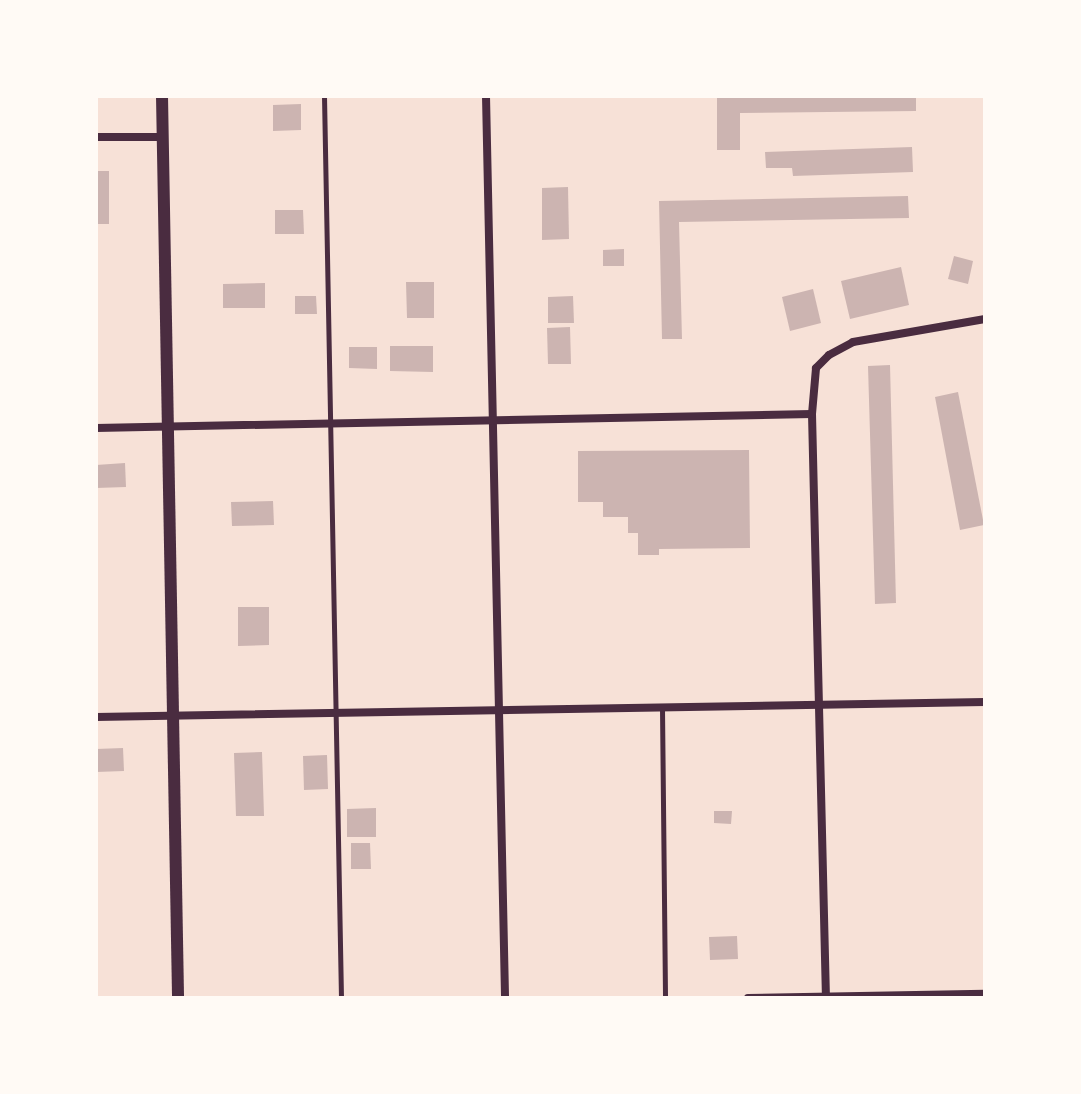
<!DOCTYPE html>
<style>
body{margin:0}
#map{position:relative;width:1081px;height:1094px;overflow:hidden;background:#f7e1d7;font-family:"Source Sans 3",sans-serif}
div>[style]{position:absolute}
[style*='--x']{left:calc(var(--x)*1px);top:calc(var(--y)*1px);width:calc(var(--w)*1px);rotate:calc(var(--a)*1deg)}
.building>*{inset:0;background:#ccb4b1}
.service>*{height:5px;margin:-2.5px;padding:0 2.5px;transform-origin:2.5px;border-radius:2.5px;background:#4a2c40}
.minor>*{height:8px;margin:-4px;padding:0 4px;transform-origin:4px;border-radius:4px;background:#4a2c40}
.tertiary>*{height:12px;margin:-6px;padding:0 6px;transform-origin:6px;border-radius:6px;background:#4a2c40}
span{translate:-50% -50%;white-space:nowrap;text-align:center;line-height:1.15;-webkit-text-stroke:8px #fffaf5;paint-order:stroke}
.frame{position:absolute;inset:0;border:98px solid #fffaf5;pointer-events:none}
</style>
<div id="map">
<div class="building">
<div style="clip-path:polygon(717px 96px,916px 96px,916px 111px,740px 113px,740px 150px,717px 150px)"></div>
<div style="clip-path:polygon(301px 104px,301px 130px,273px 131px,273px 105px)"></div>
<div style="clip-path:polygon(912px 147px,913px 172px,793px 176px,792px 168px,766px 168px,765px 152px)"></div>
<div style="clip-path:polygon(96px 171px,109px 171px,109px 224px,96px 224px)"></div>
<div style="clip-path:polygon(568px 187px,569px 239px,542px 240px,542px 188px)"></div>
<div style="clip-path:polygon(908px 196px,909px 218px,679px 222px,682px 339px,662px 339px,659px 201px)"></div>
<div style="clip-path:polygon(275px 210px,303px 210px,304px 234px,275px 234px)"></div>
<div style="clip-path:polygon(624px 249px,624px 266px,603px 266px,603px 250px)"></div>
<div style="clip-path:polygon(954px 256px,973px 261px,968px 284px,948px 279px)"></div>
<div style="clip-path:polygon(901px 267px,909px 305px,850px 319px,841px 281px)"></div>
<div style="clip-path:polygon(406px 282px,434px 282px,434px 318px,407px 318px)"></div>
<div style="clip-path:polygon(265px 283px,265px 308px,223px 308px,223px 284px)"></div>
<div style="clip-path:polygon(813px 289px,821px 323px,790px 331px,782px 297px)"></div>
<div style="clip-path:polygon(295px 296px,316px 296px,317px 314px,295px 314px)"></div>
<div style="clip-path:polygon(573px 296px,574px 323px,548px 323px,548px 297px)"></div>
<div style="clip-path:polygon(570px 327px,571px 364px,548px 364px,547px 328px)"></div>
<div style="clip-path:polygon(390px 346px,433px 346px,433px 372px,390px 371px)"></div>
<div style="clip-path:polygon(349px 347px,377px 347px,377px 369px,349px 368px)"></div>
<div style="clip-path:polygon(890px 365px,896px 603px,875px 604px,868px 366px)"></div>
<div style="clip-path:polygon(958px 392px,984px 525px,960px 530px,935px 397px)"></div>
<div style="clip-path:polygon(749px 450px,750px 548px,659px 549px,659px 555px,638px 555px,638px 533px,628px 533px,628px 517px,603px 517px,603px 502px,578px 502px,578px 451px)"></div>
<div style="clip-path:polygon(125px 463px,126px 487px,96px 488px,96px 465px)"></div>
<div style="clip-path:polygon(273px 501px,274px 525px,232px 526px,231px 502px)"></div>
<div style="clip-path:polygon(238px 607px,269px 607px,269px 645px,238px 646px)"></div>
<div style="clip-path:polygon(123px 748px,124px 771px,96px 772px,96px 749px)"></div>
<div style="clip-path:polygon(262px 752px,264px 816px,236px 816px,234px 753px)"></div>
<div style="clip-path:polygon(327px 755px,328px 789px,304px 790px,303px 756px)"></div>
<div style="clip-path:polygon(376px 808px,376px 837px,347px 837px,347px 809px)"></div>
<div style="clip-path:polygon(714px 811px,732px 811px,731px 824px,714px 823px)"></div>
<div style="clip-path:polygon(351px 843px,370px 843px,371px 869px,351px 869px)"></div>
<div style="clip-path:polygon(737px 936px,738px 959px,710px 960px,709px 937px)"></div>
</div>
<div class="service">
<div style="--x:324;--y:96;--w:902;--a:88.92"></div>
<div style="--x:662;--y:708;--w:290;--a:89.4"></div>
</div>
<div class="minor">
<div style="--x:486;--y:96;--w:902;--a:88.79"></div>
<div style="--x:96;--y:137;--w:66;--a:0"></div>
<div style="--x:812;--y:414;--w:584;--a:88.63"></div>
<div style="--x:96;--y:428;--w:716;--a:-1.12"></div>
<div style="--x:812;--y:414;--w:46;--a:-85"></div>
<div style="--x:816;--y:368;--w:18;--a:-45"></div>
<div style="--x:829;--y:355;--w:27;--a:-28"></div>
<div style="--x:853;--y:342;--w:134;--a:-9.9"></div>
<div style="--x:96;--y:717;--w:889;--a:-0.97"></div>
<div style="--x:748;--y:998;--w:237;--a:-1"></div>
</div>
<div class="tertiary">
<div style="--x:162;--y:96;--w:902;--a:88.98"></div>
</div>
<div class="frame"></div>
</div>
